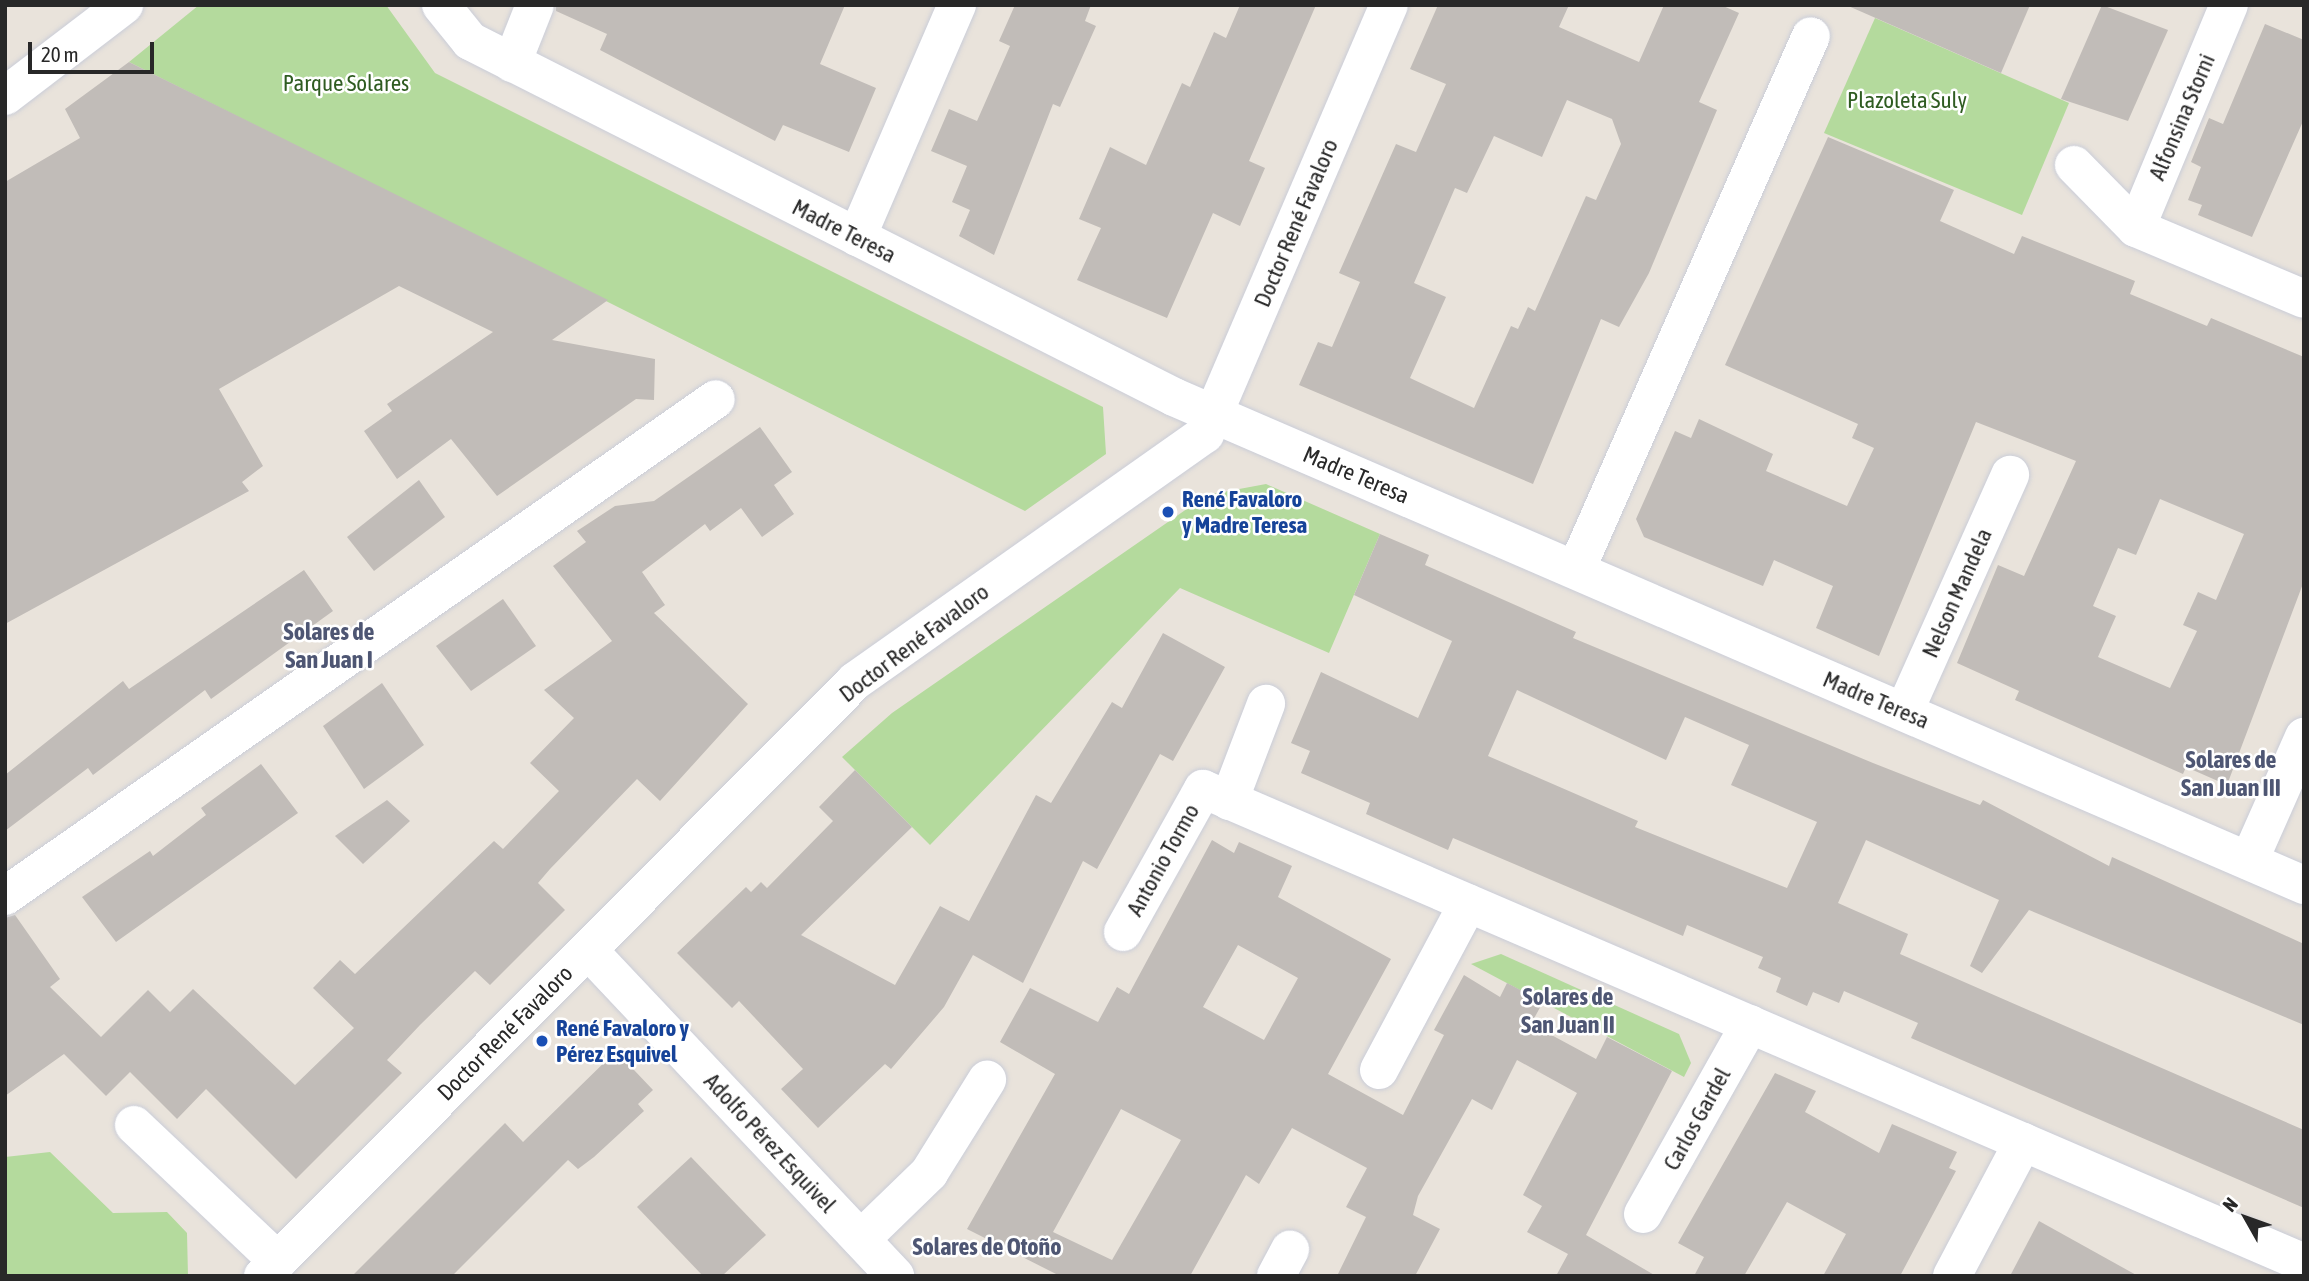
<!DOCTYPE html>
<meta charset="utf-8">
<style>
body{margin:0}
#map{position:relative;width:2309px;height:1281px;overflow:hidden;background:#e9e3db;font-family:"Asap Condensed",sans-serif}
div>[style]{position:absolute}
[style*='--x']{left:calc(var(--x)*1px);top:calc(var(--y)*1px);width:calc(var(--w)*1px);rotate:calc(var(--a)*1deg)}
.green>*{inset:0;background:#b4da9d}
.building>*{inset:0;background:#c1bcb8}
.roads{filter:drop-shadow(0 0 2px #cacdd8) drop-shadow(0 0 2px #cacdd8)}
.minor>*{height:38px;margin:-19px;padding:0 19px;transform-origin:19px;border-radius:19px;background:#fff}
.dots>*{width:19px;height:19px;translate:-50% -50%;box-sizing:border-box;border:4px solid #fff;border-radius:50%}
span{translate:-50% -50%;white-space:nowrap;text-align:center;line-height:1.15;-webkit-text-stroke:5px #fff;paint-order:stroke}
.park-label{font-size:23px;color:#2f5c21}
.street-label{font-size:23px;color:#282828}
.transit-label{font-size:23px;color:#164399;font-weight:700}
.left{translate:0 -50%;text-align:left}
.neighbourhood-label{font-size:24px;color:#4e5673;font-weight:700}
.frame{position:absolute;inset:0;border:7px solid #282828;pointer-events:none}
.north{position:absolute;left:2211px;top:1183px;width:70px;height:70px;-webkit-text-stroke:5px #fff;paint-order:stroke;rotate:310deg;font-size:19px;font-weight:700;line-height:28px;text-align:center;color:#282828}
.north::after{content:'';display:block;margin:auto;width:24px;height:32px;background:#282828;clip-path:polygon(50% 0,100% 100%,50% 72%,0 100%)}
.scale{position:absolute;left:28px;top:42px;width:126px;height:32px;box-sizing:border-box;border:4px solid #282828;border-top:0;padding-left:9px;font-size:21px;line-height:24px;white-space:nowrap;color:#282828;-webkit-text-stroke:5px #fff;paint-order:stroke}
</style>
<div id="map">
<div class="green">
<div style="clip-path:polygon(199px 5px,386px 5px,435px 73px,1103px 407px,1106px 454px,1025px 511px,129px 62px)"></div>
<div style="clip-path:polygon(1875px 18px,2069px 103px,2022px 215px,1824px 133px)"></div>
<div style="clip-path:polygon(1266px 484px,1380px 534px,1329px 653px,1180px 588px,930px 845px,842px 757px,892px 713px,1207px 495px)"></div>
<div style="clip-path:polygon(1501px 954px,1679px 1034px,1691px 1063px,1684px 1077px,1471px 964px)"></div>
<div style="clip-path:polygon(50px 1152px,113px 1213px,167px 1212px,187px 1233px,188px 1276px,5px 1276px,5px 1157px)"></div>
</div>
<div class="building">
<div style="clip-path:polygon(556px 5px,845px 5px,820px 64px,876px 88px,849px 152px,783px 125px,775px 141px,600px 50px,607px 34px,556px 11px)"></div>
<div style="clip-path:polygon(1015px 5px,1091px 5px,1085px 21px,1096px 26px,1060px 107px,1053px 104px,994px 255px,959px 236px,970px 210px,952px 202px,967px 166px,931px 151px,949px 109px,977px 121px,1010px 46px,999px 41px)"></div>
<div style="clip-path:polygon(1240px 5px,1316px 5px,1249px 161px,1265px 168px,1240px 226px,1213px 213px,1167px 318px,1077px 280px,1101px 228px,1079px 219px,1110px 147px,1146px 165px,1182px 83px,1190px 87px,1214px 32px,1226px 38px)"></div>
<div style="clip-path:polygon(evenodd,1438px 5px,1569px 5px,1559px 27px,1639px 62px,1664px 5px,1721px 5px,1739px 13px,1699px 102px,1717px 110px,1649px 273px,1619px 327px,1601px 319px,1533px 484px,1299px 385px,1318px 342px,1332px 347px,1360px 282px,1339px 273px,1396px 144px,1416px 152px,1446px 84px,1410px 69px,1438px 5px,1567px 100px,1612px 119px,1621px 144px,1596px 200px,1586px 196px,1535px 311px,1528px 307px,1518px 329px,1511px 326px,1474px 408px,1410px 378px,1446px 297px,1414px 283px,1455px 188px,1467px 193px,1494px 136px,1542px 157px,1567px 100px)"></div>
<div style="clip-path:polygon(1846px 5px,2030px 5px,2001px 73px)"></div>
<div style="clip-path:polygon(2102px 5px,2168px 30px,2128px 121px,2061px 99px)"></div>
<div style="clip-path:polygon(2265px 24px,2304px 40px,2304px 119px,2252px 237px,2198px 215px,2202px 205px,2188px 200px,2201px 167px,2191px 162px,2209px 118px,2223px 124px)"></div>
<div style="clip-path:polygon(129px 62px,608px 300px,552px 340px,655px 359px,654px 400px,636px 399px,497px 496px,451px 439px,397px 479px,364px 431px,392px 411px,387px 404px,493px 332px,399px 286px,219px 389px,263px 466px,242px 482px,249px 491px,5px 624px,5px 182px,80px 138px,65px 109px)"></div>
<div style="clip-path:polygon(evenodd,1828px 137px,1954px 190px,1940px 221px,2014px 254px,2022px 236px,2135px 281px,2130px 294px,2207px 326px,2211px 318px,2304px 357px,2304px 581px,2227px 785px,2186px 767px,2183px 774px,2015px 700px,2019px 691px,1957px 663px,1998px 565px,2024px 576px,2076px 461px,1976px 422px,1879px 656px,1816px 628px,1833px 586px,1774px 560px,1763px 586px,1644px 537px,1636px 519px,1675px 431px,1691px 438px,1699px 419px,1773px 454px,1766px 471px,1847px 506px,1874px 448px,1852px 438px,1858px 424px,1725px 365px,1828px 137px,2160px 499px,2244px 534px,2216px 600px,2198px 592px,2183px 625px,2197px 631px,2170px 688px,2098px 657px,2116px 616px,2093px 606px,2118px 548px,2136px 555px,2160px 499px)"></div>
<div style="clip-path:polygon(760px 427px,792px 472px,774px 485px,794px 514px,762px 537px,741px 508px,710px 531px,705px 524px,642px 572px,665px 605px,654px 613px,748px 704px,660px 801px,637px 779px,550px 869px,538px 883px,565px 910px,490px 985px,475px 971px,420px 1025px,387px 1060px,402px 1073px,296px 1179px,206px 1089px,177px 1119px,130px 1072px,106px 1096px,64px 1054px,5px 1096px,5px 918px,15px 915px,60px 979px,50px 987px,101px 1037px,148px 990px,170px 1012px,193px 989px,295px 1085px,354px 1028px,313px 988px,340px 960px,355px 974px,494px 841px,503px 849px,559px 791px,530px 763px,574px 718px,544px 690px,612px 641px,553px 566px,586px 542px,577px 531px,615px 506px,654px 501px)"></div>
<div style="clip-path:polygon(419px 480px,445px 517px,374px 571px,347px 537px)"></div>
<div style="clip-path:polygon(evenodd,1380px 534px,1429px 555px,1425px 565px,1576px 632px,1573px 638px,1873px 763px,1980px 805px,1983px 800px,2109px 866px,2112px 857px,2304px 944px,2304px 1025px,2029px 910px,1982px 973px,1970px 966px,1999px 900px,1866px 840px,1838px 903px,1908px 934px,1900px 954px,2304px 1130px,2304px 1208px,1911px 1038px,1918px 1023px,1844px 991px,1839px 1003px,1813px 992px,1807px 1006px,1776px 992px,1781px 978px,1758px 968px,1763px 957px,1687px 925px,1683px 936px,1453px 838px,1448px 850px,1366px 814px,1370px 803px,1301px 773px,1310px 751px,1291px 743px,1321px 672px,1418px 718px,1452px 641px,1354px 595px,1380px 534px,1517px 690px,1666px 760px,1685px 717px,1749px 745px,1731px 785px,1817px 822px,1787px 888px,1635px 827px,1638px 821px,1488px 756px,1517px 690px)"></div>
<div style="clip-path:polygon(304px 570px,333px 611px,211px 699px,205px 690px,93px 775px,88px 768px,5px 831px,5px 775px,123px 681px,129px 689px)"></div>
<div style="clip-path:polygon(503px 599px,536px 646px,471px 691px,436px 646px)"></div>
<div style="clip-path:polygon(1163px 633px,1225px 667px,1173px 761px,1160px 754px,1097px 869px,1083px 861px,1023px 983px,973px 955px,944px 1007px,891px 1069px,885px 1064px,818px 1128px,781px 1089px,803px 1069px,739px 1001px,732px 1008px,677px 953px,746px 887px,751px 892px,761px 882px,767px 888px,833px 821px,819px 807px,855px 770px,912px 827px,801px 935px,895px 985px,940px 906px,969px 921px,1036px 795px,1051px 803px,1112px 702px,1122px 708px)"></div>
<div style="clip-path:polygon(382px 683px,424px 745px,364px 789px,323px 726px)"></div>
<div style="clip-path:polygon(261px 764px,298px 813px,116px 942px,82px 897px,150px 851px,153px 856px,206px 815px,201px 808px)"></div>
<div style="clip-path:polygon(387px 800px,410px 821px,363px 864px,335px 836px)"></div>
<div style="clip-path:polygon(evenodd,1212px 840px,1234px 853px,1239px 842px,1292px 866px,1278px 897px,1391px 959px,1328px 1074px,1403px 1115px,1444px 1035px,1434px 1030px,1464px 975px,1500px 997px,1507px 983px,1543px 1002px,1531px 1024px,1596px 1059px,1607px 1037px,1672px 1071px,1586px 1235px,1656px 1276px,1556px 1276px,1568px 1254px,1527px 1232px,1542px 1206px,1523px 1195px,1577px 1093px,1517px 1060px,1492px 1110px,1472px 1099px,1418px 1196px,1413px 1215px,1440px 1229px,1415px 1276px,1337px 1276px,1366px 1217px,1346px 1207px,1367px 1168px,1292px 1128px,1259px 1184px,1246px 1175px,1190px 1276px,1060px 1276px,967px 1229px,1055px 1074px,1000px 1042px,1030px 988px,1098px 1022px,1117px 987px,1129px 994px,1212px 840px,1238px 945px,1298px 978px,1264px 1040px,1203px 1007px,1238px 945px,1212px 840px,1121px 1109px,1181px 1140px,1112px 1260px,1053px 1232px,1121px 1109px)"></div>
<div style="clip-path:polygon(616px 1051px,653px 1090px,638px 1104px,644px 1111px,594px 1157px,578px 1169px,568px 1160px,452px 1276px,352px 1276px,505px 1123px,523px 1142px)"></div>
<div style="clip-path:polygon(1775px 1073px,1816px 1091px,1805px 1112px,1879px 1153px,1892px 1124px,1957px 1152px,1949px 1168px,1956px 1171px,1900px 1276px,1823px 1276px,1846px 1234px,1787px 1202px,1744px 1276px,1694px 1276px,1704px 1257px,1678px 1243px)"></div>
<div style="clip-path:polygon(691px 1157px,766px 1235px,722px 1276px,703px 1276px,637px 1207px)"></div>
<div style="clip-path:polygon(2039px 1221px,2138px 1276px,2010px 1276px)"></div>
</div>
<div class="roads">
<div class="minor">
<div style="--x:441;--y:5;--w:46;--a:51.1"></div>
<div style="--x:470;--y:41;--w:789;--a:26.82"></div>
<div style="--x:1174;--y:397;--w:1231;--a:23.36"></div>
<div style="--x:512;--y:63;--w:62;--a:-68.4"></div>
<div style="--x:5;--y:96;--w:150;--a:-37.4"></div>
<div style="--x:2074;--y:165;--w:88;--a:45.5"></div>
<div style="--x:2136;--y:228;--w:182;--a:22.9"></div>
<div style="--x:2136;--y:228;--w:242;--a:-67.4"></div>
<div style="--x:857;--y:237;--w:253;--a:-66.7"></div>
<div style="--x:1576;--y:570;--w:583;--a:-66.25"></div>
<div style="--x:1904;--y:712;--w:260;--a:-65.9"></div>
<div style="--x:1229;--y:801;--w:104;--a:-69.1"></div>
<div style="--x:2249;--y:861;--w:136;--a:-66.1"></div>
<div style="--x:5;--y:896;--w:867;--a:-34.95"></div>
<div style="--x:1123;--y:932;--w:164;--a:-60.8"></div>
<div style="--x:1203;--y:789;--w:1199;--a:23.29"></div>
<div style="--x:588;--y:950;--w:448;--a:46.7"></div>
<div style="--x:1379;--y:1070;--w:189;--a:-61.9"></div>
<div style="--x:134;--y:1125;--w:198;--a:43.4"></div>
<div style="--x:1643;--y:1214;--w:218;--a:-60.6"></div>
<div style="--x:861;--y:1239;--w:95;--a:-44.1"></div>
<div style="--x:929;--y:1173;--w:110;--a:-58.1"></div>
<div style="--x:263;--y:1276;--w:839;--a:-45.14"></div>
<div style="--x:855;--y:681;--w:428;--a:-35.2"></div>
<div style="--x:1205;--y:434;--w:467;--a:-66.8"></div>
<div style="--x:1276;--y:1276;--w:30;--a:-62"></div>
<div style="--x:1952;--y:1276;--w:152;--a:-62.1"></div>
</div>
</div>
<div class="dots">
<div style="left:1168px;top:512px;background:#1a4fb4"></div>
<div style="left:542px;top:1041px;background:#1a4fb4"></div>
</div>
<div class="park-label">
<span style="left:346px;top:83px">Parque Solares</span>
<span style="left:1907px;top:100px">Plazoleta Suly</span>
</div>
<div class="street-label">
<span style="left:2182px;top:117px;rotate:-67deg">Alfonsina Storni</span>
<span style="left:1296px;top:223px;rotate:-67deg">Doctor René Favaloro</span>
<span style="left:844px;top:231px;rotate:27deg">Madre Teresa</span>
<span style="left:1356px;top:475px;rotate:23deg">Madre Teresa</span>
<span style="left:1957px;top:593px;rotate:-66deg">Nelson Mandela</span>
<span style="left:914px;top:643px;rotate:-37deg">Doctor René Favaloro</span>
<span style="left:1876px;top:700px;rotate:23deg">Madre Teresa</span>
<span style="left:1163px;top:860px;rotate:-61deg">Antonio Tormo</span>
<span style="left:505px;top:1033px;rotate:-45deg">Doctor René Favaloro</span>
<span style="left:1697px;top:1119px;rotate:-61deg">Carlos Gardel</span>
<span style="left:770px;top:1143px;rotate:47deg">Adolfo Pérez Esquivel</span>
</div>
<div class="transit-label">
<span class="left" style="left:1182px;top:512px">René Favaloro<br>y Madre Teresa</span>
<span class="left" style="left:556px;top:1041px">René Favaloro y<br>Pérez Esquivel</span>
</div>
<div class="neighbourhood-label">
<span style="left:329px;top:646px">Solares de<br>San Juan I</span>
<span style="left:2231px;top:774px">Solares de<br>San Juan III</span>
<span style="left:1568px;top:1011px">Solares de<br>San Juan II</span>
<span style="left:987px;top:1247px">Solares de Otoño</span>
</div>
<div class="frame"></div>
<div class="north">N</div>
<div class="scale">20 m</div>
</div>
